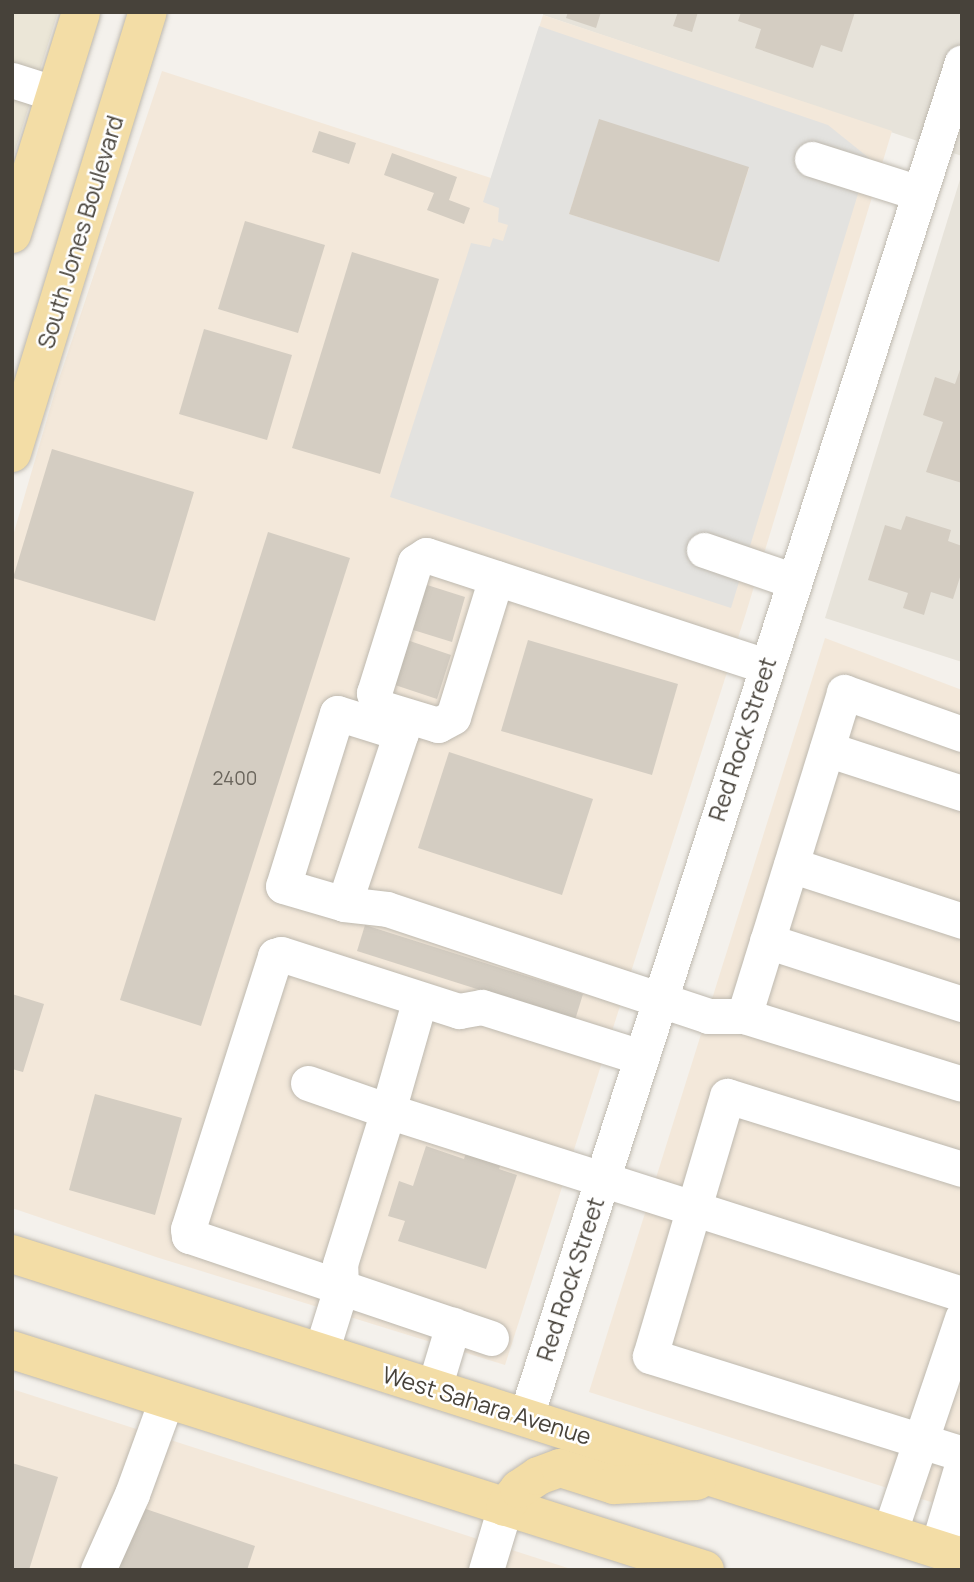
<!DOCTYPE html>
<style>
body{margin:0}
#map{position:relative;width:974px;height:1582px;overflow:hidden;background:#f4f1ec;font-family:Manrope,sans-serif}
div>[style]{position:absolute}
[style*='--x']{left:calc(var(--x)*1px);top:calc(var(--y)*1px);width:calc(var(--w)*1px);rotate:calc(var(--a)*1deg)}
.residential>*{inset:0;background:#e7e3da}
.commercial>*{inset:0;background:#f3e8da}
.education>*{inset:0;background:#ebe6d7}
.parking>*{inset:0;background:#e3e2df}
.building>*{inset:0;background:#d4cdc2}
.roads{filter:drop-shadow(0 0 2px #beb9af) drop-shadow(0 0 2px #beb9af)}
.minor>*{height:35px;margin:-17.5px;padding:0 17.5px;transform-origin:17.5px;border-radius:17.5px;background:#fff}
.major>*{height:38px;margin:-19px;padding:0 19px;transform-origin:19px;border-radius:19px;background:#f3dda6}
span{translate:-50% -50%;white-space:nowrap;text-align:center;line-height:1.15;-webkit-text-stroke:5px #fff;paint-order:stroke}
.number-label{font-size:19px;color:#6a655c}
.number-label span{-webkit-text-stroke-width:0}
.street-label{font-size:23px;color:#47423a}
.frame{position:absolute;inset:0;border:14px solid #47423a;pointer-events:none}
</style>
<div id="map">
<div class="residential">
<div style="clip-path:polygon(544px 12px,962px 12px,962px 156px,543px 15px)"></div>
<div style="clip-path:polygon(962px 173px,962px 662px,825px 618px)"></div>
</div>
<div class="commercial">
<div style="clip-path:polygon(543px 15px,892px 131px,746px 613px,505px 1365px,156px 1257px,12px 1208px,12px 539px,56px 388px,162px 71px,491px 178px)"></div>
<div style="clip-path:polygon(825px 638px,962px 690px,962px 1512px,589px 1392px)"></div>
<div style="clip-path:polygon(12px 1389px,574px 1570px,12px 1570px)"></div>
</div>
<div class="education">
<div style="clip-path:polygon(12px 12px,58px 12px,12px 161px)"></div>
</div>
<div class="parking">
<div style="clip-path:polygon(evenodd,539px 26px,828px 125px,869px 158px,731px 608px,390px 497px,471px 243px,490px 247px,493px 238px,503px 241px,508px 225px,498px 222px,499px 208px,483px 202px,539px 26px,599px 120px,749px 168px,719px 261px,569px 214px,599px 120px)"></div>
</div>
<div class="building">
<div style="clip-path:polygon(568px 12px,601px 12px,596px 28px,566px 18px)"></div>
<div style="clip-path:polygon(678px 12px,698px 12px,692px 32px,673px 26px)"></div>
<div style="clip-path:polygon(741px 12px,855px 12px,842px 52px,821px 45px,813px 68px,755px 48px,761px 29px,738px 21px)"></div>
<div style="clip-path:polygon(599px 119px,749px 167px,719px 262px,569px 214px)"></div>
<div style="clip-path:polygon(319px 131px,356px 143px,349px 164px,312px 152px)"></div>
<div style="clip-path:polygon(392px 153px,457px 177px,449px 200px,470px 208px,464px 224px,427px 210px,434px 193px,384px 175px)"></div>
<div style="clip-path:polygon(245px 221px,325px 245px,298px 333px,218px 309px)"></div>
<div style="clip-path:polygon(352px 252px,439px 279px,380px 474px,292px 448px)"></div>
<div style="clip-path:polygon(204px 329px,292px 355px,267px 440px,179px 414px)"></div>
<div style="clip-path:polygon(962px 364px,962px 483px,926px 472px,943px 422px,923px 415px,935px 377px,955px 384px)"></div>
<div style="clip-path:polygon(52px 449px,194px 492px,155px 621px,13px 578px)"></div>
<div style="clip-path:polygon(906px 516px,951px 530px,948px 541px,962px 546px,962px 571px,953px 599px,931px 592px,924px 615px,903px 608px,908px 593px,868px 580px,885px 525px,901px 530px)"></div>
<div style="clip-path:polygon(268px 532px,350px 558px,201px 1026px,120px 1000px)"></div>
<div style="clip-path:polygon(424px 584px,465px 597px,452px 642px,410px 629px)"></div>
<div style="clip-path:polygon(407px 640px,451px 655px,437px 699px,392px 684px)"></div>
<div style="clip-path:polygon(528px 640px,678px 684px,652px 775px,501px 731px)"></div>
<div style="clip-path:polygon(449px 752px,593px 799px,562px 895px,418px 848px)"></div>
<div style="clip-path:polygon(365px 925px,583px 994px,575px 1020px,357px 951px)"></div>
<div style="clip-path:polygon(12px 994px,44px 1004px,23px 1072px,12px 1069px)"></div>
<div style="clip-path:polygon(95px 1094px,182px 1118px,155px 1215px,69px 1190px)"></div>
<div style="clip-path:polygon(426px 1146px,464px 1159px,467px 1150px,502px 1161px,499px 1169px,517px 1175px,486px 1269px,398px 1241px,405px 1221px,388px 1216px,399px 1181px,413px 1186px)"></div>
<div style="clip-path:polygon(12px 1463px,58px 1477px,29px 1570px,12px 1570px)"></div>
<div style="clip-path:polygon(140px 1507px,255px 1546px,247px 1570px,118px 1570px)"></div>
</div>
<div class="roads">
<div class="minor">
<div style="--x:12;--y:80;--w:46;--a:17.7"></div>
<div style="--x:812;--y:159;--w:112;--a:17.6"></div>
<div style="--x:704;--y:550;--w:95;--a:19"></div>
<div style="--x:496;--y:578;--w:145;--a:107.2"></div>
<div style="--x:453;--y:717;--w:17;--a:152"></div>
<div style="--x:438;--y:725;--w:62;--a:-163"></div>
<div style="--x:379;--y:707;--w:15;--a:-110"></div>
<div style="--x:374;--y:693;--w:137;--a:-72.6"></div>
<div style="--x:415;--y:562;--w:13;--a:-32"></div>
<div style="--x:426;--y:555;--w:357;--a:18.1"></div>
<div style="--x:827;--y:749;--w:142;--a:18.1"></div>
<div style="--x:791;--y:865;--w:180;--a:18.1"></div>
<div style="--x:344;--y:904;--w:180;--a:-71.6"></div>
<div style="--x:401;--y:733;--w:67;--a:-162.6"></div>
<div style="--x:337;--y:713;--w:181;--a:107.3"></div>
<div style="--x:283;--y:886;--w:64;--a:16.4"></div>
<div style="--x:344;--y:904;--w:43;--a:6.6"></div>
<div style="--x:387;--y:909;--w:338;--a:18.4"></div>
<div style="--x:708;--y:1016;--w:36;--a:0"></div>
<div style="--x:744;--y:1016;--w:228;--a:17.3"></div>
<div style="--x:767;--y:941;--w:205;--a:17.9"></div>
<div style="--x:744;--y:1016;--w:339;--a:-72.8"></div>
<div style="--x:844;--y:692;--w:125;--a:19.6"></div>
<div style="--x:308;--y:1083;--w:85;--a:19.3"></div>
<div style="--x:388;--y:1111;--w:116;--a:-74.1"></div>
<div style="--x:962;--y:1169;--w:246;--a:-162.7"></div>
<div style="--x:727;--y:1096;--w:271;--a:106.5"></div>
<div style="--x:650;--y:1356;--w:327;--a:17.4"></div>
<div style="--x:491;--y:1338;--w:319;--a:-161.3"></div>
<div style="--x:189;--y:1236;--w:7;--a:-98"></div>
<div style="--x:188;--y:1229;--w:287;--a:-72.3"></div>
<div style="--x:275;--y:956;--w:6;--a:-18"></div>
<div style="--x:281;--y:954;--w:187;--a:17.8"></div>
<div style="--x:459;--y:1011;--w:23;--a:-10"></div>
<div style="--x:482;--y:1007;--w:167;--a:17.5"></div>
<div style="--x:321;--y:1352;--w:67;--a:-72.6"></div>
<div style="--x:341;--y:1288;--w:24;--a:-92"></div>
<div style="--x:340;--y:1264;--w:160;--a:-72.6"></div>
<div style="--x:388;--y:1111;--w:602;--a:17.68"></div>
<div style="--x:434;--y:1388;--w:66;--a:-73.2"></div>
<div style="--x:526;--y:1416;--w:1422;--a:-72.15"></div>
<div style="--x:889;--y:1534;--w:228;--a:-71.3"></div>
<div style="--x:937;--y:1549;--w:88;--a:-73.4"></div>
<div style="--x:98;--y:1570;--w:83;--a:-65.9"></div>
<div style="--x:132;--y:1494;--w:102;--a:-70"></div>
<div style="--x:486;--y:1570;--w:66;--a:-73.2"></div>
</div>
<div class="major">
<div style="--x:12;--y:234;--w:232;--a:-72.7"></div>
<div style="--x:12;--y:453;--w:461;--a:-72.9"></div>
<div style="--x:12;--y:1254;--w:997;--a:17.69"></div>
<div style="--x:12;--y:1350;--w:727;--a:17.61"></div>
<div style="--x:505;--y:1507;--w:23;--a:-52"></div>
<div style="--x:519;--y:1489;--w:23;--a:-34"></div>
<div style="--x:538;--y:1476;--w:23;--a:-20"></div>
<div style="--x:560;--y:1468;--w:57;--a:17.5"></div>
<div style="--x:614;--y:1485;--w:83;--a:-2.8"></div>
</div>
</div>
<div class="number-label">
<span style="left:235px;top:779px">2400</span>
</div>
<div class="street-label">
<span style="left:80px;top:232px;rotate:-73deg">South Jones Boulevard</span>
<span style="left:742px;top:739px;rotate:-72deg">Red Rock Street</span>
<span style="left:570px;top:1279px;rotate:-72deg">Red Rock Street</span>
<span style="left:487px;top:1405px;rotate:17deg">West Sahara Avenue</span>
</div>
<div class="frame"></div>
</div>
